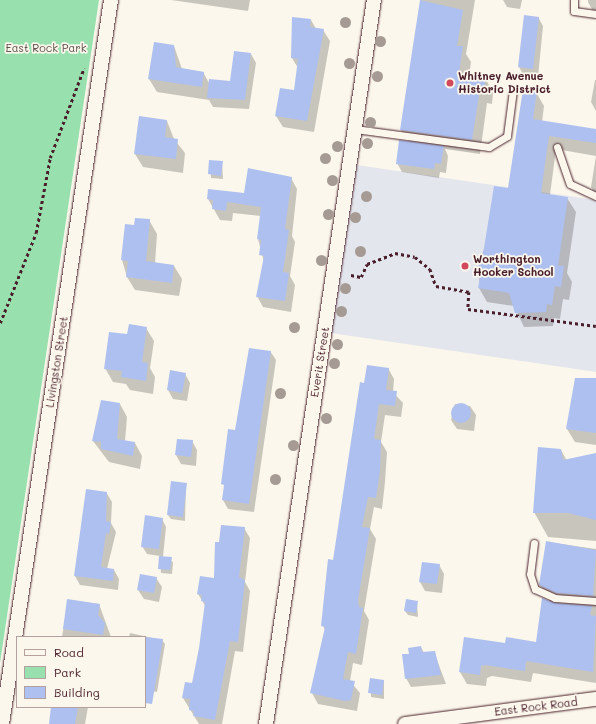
<!DOCTYPE html>
<style>
body{margin:0}
#map{position:relative;width:596px;height:724px;overflow:hidden;background:#fbf7ec;font-family:Mali,sans-serif}
div>[style]{position:absolute}
[style*='--x']{left:calc(var(--x)*1px);top:calc(var(--y)*1px);width:calc(var(--w)*1px);rotate:calc(var(--a)*1deg)}
.built>*{inset:0;background:#e4e6ed}
.green>*{inset:0;background:#98e0ae}
.shadow>*{inset:0;background:#0003}
.building>*{inset:0;background:#aec0ef}
.round{border-radius:50%}
.path>*{height:2.5px;margin-top:-1.25px;transform-origin:0;background:repeating-linear-gradient(90deg,#4a1f2b 0 3px,transparent 0 6px)}
.roads{filter:drop-shadow(0 0 1px #4a1f2b) drop-shadow(0 0 1px #4a1f2b)}
.service>*{height:7px;margin:-3.5px;padding:0 3.5px;transform-origin:3.5px;border-radius:3.5px;background:#fbf7ec}
.minor>*{height:14px;margin:-7px;padding:0 7px;transform-origin:7px;border-radius:7px;background:#fbf7ec}
.trees>*{width:11px;height:11px;margin:-5.5px;border-radius:50%;background:#a59b94}
.dots>*{width:11px;height:11px;translate:-50% -50%;box-sizing:border-box;border:2px solid #fbf7ec;border-radius:50%}
span{translate:-50% -50%;white-space:nowrap;text-align:center;line-height:1.15;-webkit-text-stroke:3.5px #fbf7ec;paint-order:stroke}
.park-label{font-size:11px;color:#5e4f4c}
.poi-label{font-size:11px;color:#4a1f2b;font-weight:700}
.left{translate:0 -50%;text-align:left}
.street-label{font-size:11px;color:#4a1f2b}
.legend{position:absolute;left:16px;top:636px;width:130px;height:72px;box-sizing:border-box;background:#fbf7ec;border:1px solid #b4a19f;margin:0;padding:5px 7px;list-style:none;font-size:12px;color:#4a1f2b}
.legend li{display:flex;align-items:center;gap:8px;height:20px}
.legend b{width:20px;border:1px solid #b4a19f}
</style>
<div id="map">
<div class="built">
<div style="clip-path:polygon(350px 164px,596px 200px,596px 372px,324px 332px)"></div>
</div>
<div class="green">
<div style="clip-path:polygon(0 0,99px 0,0 663px)"></div>
</div>
<div class="shadow">
<div style="clip-path:polygon(171px 0,250px 0,248px 11px)"></div>
<div style="clip-path:polygon(421px 0,475px 0,466px 54px,471px 62px,469px 76px,485px 78px,493px 92px,492px 104px,487px 103px,480px 154px,445px 149px,448px 156px,446px 173px,440px 172px,439px 178px,402px 172px,397px 163px,409px 142px,401px 130px)"></div>
<div style="clip-path:polygon(503px 0,522px 0,520px 9px,507px 7px)"></div>
<div style="clip-path:polygon(588px 0,596px 0,596px 17px,588px 2px)"></div>
<div style="clip-path:polygon(538px 17px,543px 26px,538px 77px,524px 76px,519px 67px)"></div>
<div style="clip-path:polygon(311px 20px,316px 29px,323px 30px,330px 41px,314px 132px,283px 127px,276px 116px,295px 91px,298px 68px,292px 58px)"></div>
<div style="clip-path:polygon(174px 46px,182px 69px,203px 72px,209px 83px,231px 82px,251px 54px,256px 63px,249px 109px,213px 107px,209px 100px,157px 92px,149px 79px)"></div>
<div style="clip-path:polygon(595px 80px,596px 80px,596px 111px,591px 102px)"></div>
<div style="clip-path:polygon(536px 92px,544px 106px,542px 122px,596px 130px,596px 196px,591px 187px,596px 156px,556px 149px,550px 195px,567px 198px,576px 212px,567px 273px,572px 282px,569px 300px,563px 299px,560px 319px,554px 318px,553px 326px,524px 327px,514px 306px,487px 302px,479px 288px,480px 259px,509px 189px)"></div>
<div style="clip-path:polygon(167px 121px,174px 139px,185px 153px,183px 173px,143px 167px,135px 154px)"></div>
<div style="clip-path:polygon(210px 161px,222px 162px,223px 179px,211px 178px)"></div>
<div style="clip-path:polygon(291px 178px,297px 189px,292px 236px,295px 242px,290px 276px,295px 285px,291px 312px,263px 307px,257px 296px,264px 262px,258px 239px,261px 216px,233px 213px,232px 221px,220px 220px,208px 199px,245px 194px)"></div>
<div style="clip-path:polygon(149px 220px,157px 234px,155px 264px,174px 266px,182px 279px,179px 296px,135px 290px,127px 277px,122px 260px,135px 226px)"></div>
<div style="clip-path:polygon(146px 328px,154px 341px,150px 368px,155px 377px,153px 394px,130px 390px,126px 384px,113px 382px,105px 368px,128px 336px)"></div>
<div style="clip-path:polygon(270px 351px,276px 360px,254px 512px,228px 509px,223px 500px,236px 431px)"></div>
<div style="clip-path:polygon(388px 368px,394px 379px,393px 392px,403px 403px,401px 417px,385px 415px,381px 442px,387px 452px,385px 482px,382px 509px,374px 507px,370px 529px,376px 539px,364px 611px,369px 620px,362px 665px,353px 663px,350px 681px,360px 693px,357px 711px,318px 704px,312px 693px,325px 630px,323px 626px,334px 561px)"></div>
<div style="clip-path:polygon(185px 374px,190px 383px,187px 401px,173px 399px,168px 390px)"></div>
<div style="clip-path:polygon(596px 380px,596px 445px,575px 442px,567px 429px)"></div>
<div style="clip-path:polygon(120px 404px,127px 417px,125px 441px,135px 443px,142px 456px,140px 469px,109px 462px,93px 441px)"></div>
<div style="clip-path:polygon(455px 404px,470px 406px,476px 415px,474px 431px,457px 429px,451px 420px)"></div>
<div style="clip-path:polygon(192px 441px,197px 450px,196px 466px,181px 464px,176px 455px)"></div>
<div style="clip-path:polygon(561px 450px,567px 461px,596px 456px,596px 541px,548px 537px,534px 512px)"></div>
<div style="clip-path:polygon(186px 483px,185px 521px,171px 519px,168px 515px)"></div>
<div style="clip-path:polygon(106px 492px,112px 502px,111px 523px,116px 532px,107px 569px,114px 570px,119px 579px,118px 590px,80px 585px,75px 576px)"></div>
<div style="clip-path:polygon(162px 519px,166px 527px,163px 557px,173px 562px,172px 574px,161px 573px,160px 556px,147px 554px,142px 546px)"></div>
<div style="clip-path:polygon(244px 528px,250px 538px,245px 582px,250px 591px,243px 652px,235px 651px,222px 724px,199px 724px,183px 698px,193px 685px,200px 648px,206px 607px,198px 594px,214px 579px,220px 543px)"></div>
<div style="clip-path:polygon(547px 542px,596px 549px,596px 683px,533px 673px,531px 682px,492px 676px,487px 678px,486px 686px,467px 684px,460px 672px,506px 644px,537px 643px,550px 602px,540px 585px)"></div>
<div style="clip-path:polygon(439px 565px,444px 574px,442px 593px,425px 591px,420px 582px)"></div>
<div style="clip-path:polygon(156px 578px,162px 587px,159px 602px,144px 599px,138px 590px)"></div>
<div style="clip-path:polygon(68px 600px,99px 604px,111px 637px,62px 637px)"></div>
<div style="clip-path:polygon(417px 602px,418px 617px,408px 615px,405px 611px)"></div>
<div style="clip-path:polygon(130px 633px,162px 640px,165px 644px,157px 692px,145px 690px,145px 637px,129px 637px)"></div>
<div style="clip-path:polygon(421px 647px,424px 653px,434px 652px,446px 684px,411px 687px,406px 678px,410px 654px)"></div>
<div style="clip-path:polygon(371px 679px,384px 681px,384px 699px,371px 697px)"></div>
<div style="clip-path:polygon(52px 707px,88px 707px,85px 724px,50px 724px)"></div>
</div>
<div class="building">
<div style="clip-path:polygon(420px 0,463px 10px,457px 46px,463px 46px,459px 73px,486px 77px,484px 90px,480px 89px,472px 140px,400px 130px)"></div>
<div style="clip-path:polygon(524px 15px,539px 17px,533px 69px,518px 67px)"></div>
<div style="clip-path:polygon(292px 17px,311px 19px,310px 27px,324px 29px,307px 121px,275px 116px,280px 88px,294px 90px,298px 59px,291px 58px)"></div>
<div style="clip-path:polygon(154px 42px,174px 45px,176px 67px,204px 72px,202px 87px,148px 79px)"></div>
<div style="clip-path:polygon(234px 51px,251px 53px,245px 100px,207px 98px,209px 79px,230px 81px)"></div>
<div style="clip-path:polygon(523px 89px,537px 91px,533px 119px,596px 129px,596px 143px,549px 136px,541px 193px,568px 197px,558px 266px,564px 266px,561px 287px,555px 286px,552px 305px,547px 304px,546px 312px,515px 313px,509px 293px,478px 288px,481px 273px,477px 270px,483px 254px,494px 186px,508px 188px)"></div>
<div style="clip-path:polygon(139px 116px,167px 120px,165px 137px,178px 139px,176px 159px,134px 154px)"></div>
<div style="clip-path:polygon(399px 140px,444px 146px,441px 164px,435px 163px,434px 169px,396px 164px)"></div>
<div style="clip-path:polygon(209px 160px,223px 161px,221px 176px,208px 174px)"></div>
<div style="clip-path:polygon(248px 168px,292px 177px,285px 229px,289px 230px,283px 272px,289px 273px,285px 301px,256px 297px,264px 256px,259px 255px,261px 240px,257px 239px,261px 207px,227px 202px,226px 211px,212px 209px,213px 200px,207px 199px,208px 189px,244px 193px)"></div>
<div style="clip-path:polygon(135px 218px,150px 219px,146px 261px,174px 265px,172px 283px,126px 277px,128px 261px,121px 260px,125px 224px,134px 225px)"></div>
<div style="clip-path:polygon(129px 324px,147px 327px,142px 362px,148px 363px,146px 381px,121px 377px,122px 371px,104px 369px,109px 332px,127px 334px)"></div>
<div style="clip-path:polygon(249px 348px,271px 351px,249px 504px,222px 500px,224px 485px,221px 484px,228px 429px,235px 430px)"></div>
<div style="clip-path:polygon(367px 365px,389px 368px,386px 390px,397px 391px,395px 406px,379px 404px,374px 439px,381px 440px,380px 471px,376px 498px,368px 497px,362px 527px,370px 528px,358px 600px,359px 607px,363px 608px,356px 654px,348px 652px,343px 679px,355px 681px,351px 700px,345px 701px,310px 693px,325px 627px,321px 626px,328px 559px,333px 560px,360px 382px,364px 383px)"></div>
<div style="clip-path:polygon(170px 370px,186px 373px,182px 393px,167px 390px)"></div>
<div style="clip-path:polygon(575px 378px,596px 378px,596px 433px,566px 429px)"></div>
<div style="clip-path:polygon(101px 400px,120px 403px,117px 439px,135px 442px,133px 456px,101px 449px,101px 442px,92px 441px)"></div>
<div class="round" style="left:451px;top:403px;width:20px;height:20px"></div>
<div style="clip-path:polygon(177px 439px,193px 440px,191px 457px,175px 455px)"></div>
<div style="clip-path:polygon(538px 447px,561px 449px,563px 460px,596px 453px,596px 520px,568px 513px,533px 513px)"></div>
<div style="clip-path:polygon(171px 481px,187px 483px,183px 517px,167px 515px)"></div>
<div style="clip-path:polygon(86px 489px,107px 492px,106px 521px,111px 522px,109px 534px,106px 533px,101px 567px,114px 569px,113px 581px,74px 576px)"></div>
<div style="clip-path:polygon(145px 515px,163px 518px,159px 549px,141px 547px)"></div>
<div style="clip-path:polygon(221px 525px,245px 527px,239px 577px,245px 580px,238px 642px,230px 641px,215px 720px,193px 716px,194px 711px,189px 710px,190px 699px,182px 698px,185px 682px,192px 683px,199px 648px,205px 602px,201px 601px,202px 595px,197px 594px,200px 576px,214px 578px,215px 542px,219px 542px)"></div>
<div style="clip-path:polygon(546px 541px,596px 550px,593px 596px,556px 593px,539px 585px)"></div>
<div style="clip-path:polygon(159px 556px,172px 557px,170px 570px,158px 569px)"></div>
<div style="clip-path:polygon(422px 562px,440px 564px,437px 584px,419px 582px)"></div>
<div style="clip-path:polygon(140px 574px,157px 577px,154px 593px,137px 590px)"></div>
<div style="clip-path:polygon(542px 598px,555px 603px,592px 606px,590px 615px,596px 616px,593px 672px,526px 661px,525px 671px,485px 665px,481px 666px,480px 675px,459px 672px,464px 637px,505px 643px,506px 637px,536px 642px)"></div>
<div style="clip-path:polygon(67px 599px,100px 604px,98px 615px,105px 623px,103px 635px,63px 629px)"></div>
<div style="clip-path:polygon(406px 599px,418px 601px,416px 613px,404px 611px)"></div>
<div style="clip-path:polygon(145px 637px,163px 639px,152px 704px,145px 703px)"></div>
<div style="clip-path:polygon(421px 646px,422px 652px,435px 651px,441px 675px,405px 679px,402px 654px,409px 654px,408px 648px)"></div>
<div style="clip-path:polygon(370px 678px,384px 680px,382px 695px,368px 693px)"></div>
<div style="clip-path:polygon(51px 707px,78px 707px,75px 724px,49px 724px)"></div>
</div>
<div class="path">
<div style="--x:351;--y:275;--w:10;--a:11"></div>
<div style="--x:361;--y:277;--w:14;--a:-65"></div>
<div style="--x:367;--y:264;--w:30;--a:-21"></div>
<div style="--x:395;--y:253;--w:20;--a:11"></div>
<div style="--x:415;--y:257;--w:19;--a:39"></div>
<div style="--x:430;--y:269;--w:18;--a:71"></div>
<div style="--x:436;--y:286;--w:34;--a:10"></div>
<div style="--x:469;--y:292;--w:17;--a:93"></div>
<div style="--x:468;--y:309;--w:129;--a:7.6"></div>
<div style="--x:0;--y:323;--w:97;--a:-68.2"></div>
<div style="--x:36;--y:233;--w:76;--a:-79.4"></div>
<div style="--x:50;--y:158;--w:96;--a:-69.3"></div>
</div>
<div class="roads">
<div class="service">
<div style="--x:574;--y:0;--w:11;--a:90"></div>
<div style="--x:574;--y:11;--w:22;--a:8"></div>
<div style="--x:355;--y:129;--w:135;--a:7.7"></div>
<div style="--x:489;--y:147;--w:21;--a:-31"></div>
<div style="--x:507;--y:136;--w:46;--a:-82.6"></div>
<div style="--x:557;--y:147;--w:39;--a:71"></div>
<div style="--x:570;--y:184;--w:29;--a:25"></div>
<div style="--x:534;--y:543;--w:31;--a:97"></div>
<div style="--x:530;--y:574;--w:16;--a:72"></div>
<div style="--x:535;--y:589;--w:22;--a:24"></div>
<div style="--x:555;--y:598;--w:41;--a:4.2"></div>
</div>
<div class="minor">
<div style="--x:2;--y:724;--w:732;--a:-81.44"></div>
<div style="--x:266;--y:724;--w:732;--a:-81.52"></div>
<div style="--x:405;--y:724;--w:193;--a:-7.5"></div>
</div>
</div>
<div class="trees">
<div style="left:345px;top:22px"></div>
<div style="left:380px;top:41px"></div>
<div style="left:349px;top:63px"></div>
<div style="left:377px;top:76px"></div>
<div style="left:370px;top:122px"></div>
<div style="left:367px;top:143px"></div>
<div style="left:337px;top:146px"></div>
<div style="left:325px;top:158px"></div>
<div style="left:332px;top:180px"></div>
<div style="left:366px;top:196px"></div>
<div style="left:328px;top:214px"></div>
<div style="left:355px;top:217px"></div>
<div style="left:360px;top:251px"></div>
<div style="left:321px;top:260px"></div>
<div style="left:345px;top:288px"></div>
<div style="left:341px;top:311px"></div>
<div style="left:294px;top:327px"></div>
<div style="left:337px;top:344px"></div>
<div style="left:334px;top:363px"></div>
<div style="left:280px;top:393px"></div>
<div style="left:326px;top:418px"></div>
<div style="left:293px;top:445px"></div>
<div style="left:275px;top:479px"></div>
</div>
<div class="dots">
<div style="left:450px;top:83px;background:#d1495b"></div>
<div style="left:465px;top:266px;background:#d1495b"></div>
</div>
<div class="park-label">
<span style="left:46px;top:48px">East Rock Park</span>
</div>
<div class="poi-label">
<span class="left" style="left:458px;top:83px">Whitney Avenue<br>Historic District</span>
<span class="left" style="left:473px;top:266px">Worthington<br>Hooker School</span>
</div>
<div class="street-label">
<span style="left:57px;top:362px;rotate:-81deg">Livingston Street</span>
<span style="left:320px;top:362px;rotate:-81deg">Everit Street</span>
<span style="left:536px;top:707px;rotate:-7deg">East Rock Road</span>
</div>
<ul class="legend">
<li><b style="height:5px;background:#fbf7ec"></b>Road</li>
<li><b style="height:11px;background:#98e0ae"></b>Park</li>
<li><b style="height:11px;background:#aec0ef"></b>Building</li>
</ul>
</div>
